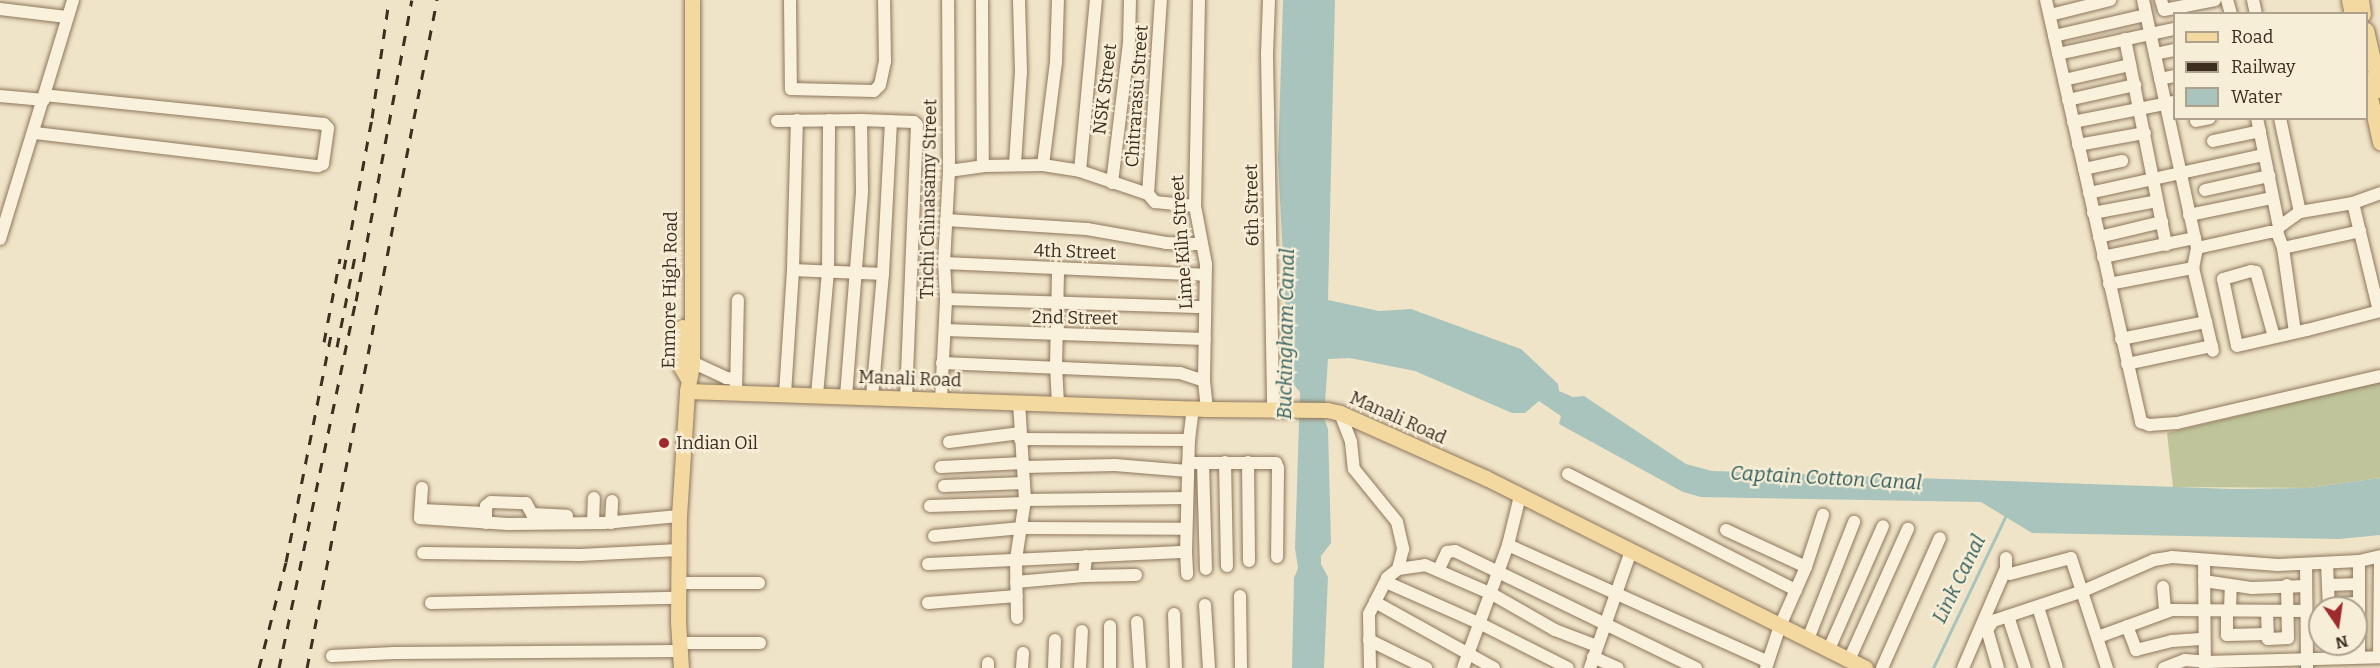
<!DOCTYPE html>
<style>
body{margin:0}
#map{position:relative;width:2380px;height:668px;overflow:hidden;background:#f0e4c8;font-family:Bitter,serif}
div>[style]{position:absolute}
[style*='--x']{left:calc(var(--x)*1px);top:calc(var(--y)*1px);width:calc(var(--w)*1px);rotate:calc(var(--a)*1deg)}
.cemetery>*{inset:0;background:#bfc49a}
.water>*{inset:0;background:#a9c4bc}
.stream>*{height:3px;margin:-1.5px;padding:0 1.5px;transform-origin:1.5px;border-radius:1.5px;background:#a9c4bc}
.roads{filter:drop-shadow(0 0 2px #8d765c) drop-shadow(0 0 2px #8d765c)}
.minor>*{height:12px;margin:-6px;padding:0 6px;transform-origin:6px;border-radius:6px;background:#faf1dc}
.major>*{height:15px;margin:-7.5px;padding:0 7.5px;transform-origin:7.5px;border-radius:7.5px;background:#f3d9a0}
.rail>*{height:3px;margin-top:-1.5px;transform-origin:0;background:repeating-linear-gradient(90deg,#3d2e20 0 10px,transparent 0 20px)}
.dots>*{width:16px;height:16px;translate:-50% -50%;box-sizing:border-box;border:3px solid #f7eed8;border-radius:50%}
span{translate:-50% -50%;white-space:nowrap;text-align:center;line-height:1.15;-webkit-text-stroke:4.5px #f7eed8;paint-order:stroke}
.street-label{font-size:18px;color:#3d2e20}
.poi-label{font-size:18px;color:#3d2e20}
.left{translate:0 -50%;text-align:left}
.water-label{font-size:20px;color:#2f5d5a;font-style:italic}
.legend{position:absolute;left:2173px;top:12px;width:195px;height:108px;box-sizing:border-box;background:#f7eed8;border:2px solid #ada18e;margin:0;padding:8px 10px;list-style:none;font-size:18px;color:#3d2e20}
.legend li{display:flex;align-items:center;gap:12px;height:30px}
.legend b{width:30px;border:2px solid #ada18e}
.north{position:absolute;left:2308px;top:596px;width:60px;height:60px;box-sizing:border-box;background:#f7eed8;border:2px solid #ada18e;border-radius:50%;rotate:167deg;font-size:16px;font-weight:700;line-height:24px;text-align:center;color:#3d2e20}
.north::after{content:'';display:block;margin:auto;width:21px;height:27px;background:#9e2a2b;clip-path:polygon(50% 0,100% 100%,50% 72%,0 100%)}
</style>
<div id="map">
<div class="cemetery">
<div style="clip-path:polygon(2380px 382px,2380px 478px,2308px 488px,2173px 487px,2167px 433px)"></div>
</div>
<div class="water">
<div style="clip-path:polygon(1283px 0,1335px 0,1328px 300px,1379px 311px,1411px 309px,1521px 349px,1558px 384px,1559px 391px,1573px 397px,1584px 396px,1686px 464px,1712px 471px,2234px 489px,2308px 488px,2380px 478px,2380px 535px,2339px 539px,2032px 533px,1981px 502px,1701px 497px,1683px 492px,1559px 424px,1561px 416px,1539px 401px,1525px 413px,1512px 413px,1415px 371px,1350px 358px,1328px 359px,1324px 418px,1328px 429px,1331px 543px,1321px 556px,1321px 564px,1328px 577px,1324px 668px,1292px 668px,1294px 578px,1298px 568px,1295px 548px,1300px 392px,1289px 379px,1278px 159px)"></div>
</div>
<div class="stream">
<div style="--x:1933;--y:668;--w:170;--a:-64.5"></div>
</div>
<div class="roads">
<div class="minor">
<div style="--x:790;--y:0;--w:89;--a:89.4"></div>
<div style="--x:791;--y:89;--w:83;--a:1.4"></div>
<div style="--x:874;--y:91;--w:8;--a:-45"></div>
<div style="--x:880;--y:85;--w:24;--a:-78"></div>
<div style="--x:885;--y:62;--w:62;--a:-90.9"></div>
<div style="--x:982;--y:0;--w:166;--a:89.7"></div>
<div style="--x:1199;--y:0;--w:206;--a:91.1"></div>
<div style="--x:1195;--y:206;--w:59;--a:79.3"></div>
<div style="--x:1206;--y:264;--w:117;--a:91"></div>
<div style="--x:1204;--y:381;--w:28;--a:84"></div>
<div style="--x:1269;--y:0;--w:54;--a:92.1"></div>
<div style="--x:1267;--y:54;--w:356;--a:89"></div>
<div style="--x:2046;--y:0;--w:433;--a:77.3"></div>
<div style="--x:2141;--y:422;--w:9;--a:21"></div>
<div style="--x:2149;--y:425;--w:28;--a:-4"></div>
<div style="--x:2177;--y:423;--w:208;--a:-13"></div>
<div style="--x:2143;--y:0;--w:254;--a:77.7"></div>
<div style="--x:2197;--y:248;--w:20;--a:101"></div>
<div style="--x:2193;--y:268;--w:85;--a:76.5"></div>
<div style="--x:2161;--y:0;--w:10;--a:73"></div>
<div style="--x:2164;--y:10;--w:52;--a:-11.1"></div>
<div style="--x:2227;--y:0;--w:15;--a:74"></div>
<div style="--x:2253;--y:0;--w:14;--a:78"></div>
<div style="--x:0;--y:9;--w:67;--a:6.8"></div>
<div style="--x:2050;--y:15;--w:62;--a:-14"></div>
<div style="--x:2054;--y:36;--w:94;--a:-12.9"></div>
<div style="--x:2125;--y:39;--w:210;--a:78.7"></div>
<div style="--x:2058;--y:54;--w:119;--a:-12.2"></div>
<div style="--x:2155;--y:54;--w:19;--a:-12"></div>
<div style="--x:2160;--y:79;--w:14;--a:-12"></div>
<div style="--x:2064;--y:80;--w:68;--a:-12.8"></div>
<div style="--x:0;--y:96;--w:44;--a:5.2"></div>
<div style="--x:2068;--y:100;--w:69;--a:-12.6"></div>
<div style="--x:2257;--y:118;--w:111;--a:78.6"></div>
<div style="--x:2279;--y:227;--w:5;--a:112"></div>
<div style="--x:2277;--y:232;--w:17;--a:69"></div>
<div style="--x:2283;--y:248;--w:85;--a:81.9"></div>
<div style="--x:2280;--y:118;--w:96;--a:78"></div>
<div style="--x:777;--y:121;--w:84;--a:-0.7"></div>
<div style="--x:861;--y:120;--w:53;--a:2.2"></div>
<div style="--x:914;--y:122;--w:4;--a:45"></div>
<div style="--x:917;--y:125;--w:274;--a:92.3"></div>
<div style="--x:2196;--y:121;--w:14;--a:-12"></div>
<div style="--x:2073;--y:122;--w:103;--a:-11.2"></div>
<div style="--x:35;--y:133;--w:285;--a:6.7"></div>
<div style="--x:318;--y:166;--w:5;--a:-22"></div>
<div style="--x:323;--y:164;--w:36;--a:-82"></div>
<div style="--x:328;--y:128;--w:6;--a:-135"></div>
<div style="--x:324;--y:124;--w:281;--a:-174.1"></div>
<div style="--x:2213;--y:141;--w:48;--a:-12"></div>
<div style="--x:2078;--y:145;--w:68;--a:-10.2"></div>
<div style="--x:1015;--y:164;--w:92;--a:-86.3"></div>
<div style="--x:1021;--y:72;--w:72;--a:-91.6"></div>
<div style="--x:1043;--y:165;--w:104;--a:-82.8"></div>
<div style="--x:1056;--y:62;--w:62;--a:-88.2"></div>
<div style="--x:2084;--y:169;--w:39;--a:-12"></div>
<div style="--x:949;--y:171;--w:34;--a:-8"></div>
<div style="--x:983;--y:166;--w:60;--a:-1"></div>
<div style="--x:1043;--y:165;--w:37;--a:9"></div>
<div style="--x:1080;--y:171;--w:72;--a:18.7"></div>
<div style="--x:1148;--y:194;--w:11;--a:49"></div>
<div style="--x:1155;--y:202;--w:40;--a:5.7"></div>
<div style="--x:1080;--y:171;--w:172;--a:-84.7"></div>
<div style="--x:1112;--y:183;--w:141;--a:-83.1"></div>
<div style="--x:1129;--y:43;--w:43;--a:-88.7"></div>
<div style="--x:2205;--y:190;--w:66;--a:-12.3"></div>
<div style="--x:2089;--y:193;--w:179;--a:-12.3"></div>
<div style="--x:1148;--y:194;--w:194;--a:-86.2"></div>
<div style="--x:2353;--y:203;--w:111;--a:76.5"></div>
<div style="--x:2093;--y:213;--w:65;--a:-10.6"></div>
<div style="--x:2189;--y:215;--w:85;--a:-11.6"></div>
<div style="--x:946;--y:220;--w:141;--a:3.7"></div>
<div style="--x:1087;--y:229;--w:80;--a:10"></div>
<div style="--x:1166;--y:243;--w:36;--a:2"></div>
<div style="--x:2279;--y:227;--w:26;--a:-36"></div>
<div style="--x:2300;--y:212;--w:54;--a:-9.6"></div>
<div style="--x:2353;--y:203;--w:29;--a:-20"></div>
<div style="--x:2099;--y:237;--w:65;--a:-13.4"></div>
<div style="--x:0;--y:239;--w:250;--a:-73"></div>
<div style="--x:2197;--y:248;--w:75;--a:-12.4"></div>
<div style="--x:2270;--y:232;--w:7;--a:0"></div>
<div style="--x:2283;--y:248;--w:79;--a:-12.4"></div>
<div style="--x:2103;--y:257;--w:94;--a:-11.7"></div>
<div style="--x:944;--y:263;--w:261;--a:2.6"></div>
<div style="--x:793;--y:270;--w:90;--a:2.5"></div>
<div style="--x:2109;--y:284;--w:86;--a:-10.8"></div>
<div style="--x:946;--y:299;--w:259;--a:1.8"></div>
<div style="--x:945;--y:330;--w:260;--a:2"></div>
<div style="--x:2274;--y:337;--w:67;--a:-105.5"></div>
<div style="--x:2256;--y:272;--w:5;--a:-169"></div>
<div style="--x:2251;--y:271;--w:29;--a:164"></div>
<div style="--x:2223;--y:279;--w:68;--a:78.2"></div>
<div style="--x:2237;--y:346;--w:72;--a:-12.9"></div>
<div style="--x:2307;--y:330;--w:75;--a:-14.6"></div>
<div style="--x:2121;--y:339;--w:87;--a:-11.3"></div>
<div style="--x:692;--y:362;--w:38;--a:25"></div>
<div style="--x:726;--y:378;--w:10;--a:6"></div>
<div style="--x:942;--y:363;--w:238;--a:2.4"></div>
<div style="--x:1180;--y:373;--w:25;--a:18"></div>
<div style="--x:2127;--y:364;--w:87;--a:-12"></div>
<div style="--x:736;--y:392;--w:92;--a:-88.8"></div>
<div style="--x:785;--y:394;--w:124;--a:-86.3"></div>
<div style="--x:793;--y:270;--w:150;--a:-88.5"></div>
<div style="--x:817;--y:395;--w:123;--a:-84.9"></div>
<div style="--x:828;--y:272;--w:152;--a:-89.6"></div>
<div style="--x:846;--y:396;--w:206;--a:-85.5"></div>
<div style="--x:862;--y:191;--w:71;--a:-90.8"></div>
<div style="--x:872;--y:397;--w:123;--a:-84.9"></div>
<div style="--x:883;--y:274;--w:153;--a:-87"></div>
<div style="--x:941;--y:399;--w:100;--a:-87.1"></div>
<div style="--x:946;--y:299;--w:36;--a:-93"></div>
<div style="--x:944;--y:263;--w:92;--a:-86.9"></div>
<div style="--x:949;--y:171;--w:171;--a:-90.3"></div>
<div style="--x:1058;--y:404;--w:37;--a:-93"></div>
<div style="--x:1056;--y:367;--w:98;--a:-88.8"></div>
<div style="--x:1340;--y:413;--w:31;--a:69"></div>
<div style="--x:1351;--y:442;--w:27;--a:84"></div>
<div style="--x:1354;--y:469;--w:68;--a:50.9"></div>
<div style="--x:1397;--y:522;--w:28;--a:77"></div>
<div style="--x:1403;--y:549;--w:21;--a:104"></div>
<div style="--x:1020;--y:439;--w:169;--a:0.3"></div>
<div style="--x:949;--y:442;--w:72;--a:-7.2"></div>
<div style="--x:1225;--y:462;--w:104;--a:88.9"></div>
<div style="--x:1248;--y:462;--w:99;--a:89.4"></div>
<div style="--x:1188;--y:463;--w:88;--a:0"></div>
<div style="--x:1276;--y:463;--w:5;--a:68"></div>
<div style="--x:1278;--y:468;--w:89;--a:90.6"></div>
<div style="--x:1203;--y:463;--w:106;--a:88.4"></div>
<div style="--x:941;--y:467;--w:82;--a:-2.8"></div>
<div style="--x:1023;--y:467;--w:92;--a:-1.2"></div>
<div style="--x:1115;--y:465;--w:73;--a:4.7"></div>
<div style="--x:1568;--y:474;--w:256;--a:27"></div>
<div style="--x:944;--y:486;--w:80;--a:-2.1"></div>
<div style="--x:422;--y:488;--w:30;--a:94"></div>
<div style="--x:420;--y:518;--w:88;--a:3.9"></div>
<div style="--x:508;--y:524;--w:96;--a:-0.6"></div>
<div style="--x:604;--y:523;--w:75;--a:-5.3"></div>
<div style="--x:1025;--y:500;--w:162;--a:-0.7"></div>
<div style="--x:930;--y:506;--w:95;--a:-1.8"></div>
<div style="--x:421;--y:510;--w:65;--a:2.6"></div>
<div style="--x:486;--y:523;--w:17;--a:-90"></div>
<div style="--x:486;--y:506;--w:6;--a:-39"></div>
<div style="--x:491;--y:502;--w:35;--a:2"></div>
<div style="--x:526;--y:503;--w:13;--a:61"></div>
<div style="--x:532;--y:514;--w:35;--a:3"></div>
<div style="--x:593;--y:523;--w:25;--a:-88"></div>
<div style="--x:611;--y:523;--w:22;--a:-87"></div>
<div style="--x:1726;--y:530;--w:88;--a:24.8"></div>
<div style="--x:934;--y:536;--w:88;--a:-5.2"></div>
<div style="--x:1022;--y:528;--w:164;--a:0.3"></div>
<div style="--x:1508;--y:545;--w:285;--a:24.2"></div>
<div style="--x:1186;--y:552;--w:22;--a:87"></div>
<div style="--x:423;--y:553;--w:157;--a:0.7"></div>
<div style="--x:580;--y:555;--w:99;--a:-2.9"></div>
<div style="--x:2204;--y:560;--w:108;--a:89.5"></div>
<div style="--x:2359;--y:561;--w:95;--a:90"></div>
<div style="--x:2327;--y:563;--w:45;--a:87.5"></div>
<div style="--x:928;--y:564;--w:258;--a:-2.7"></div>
<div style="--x:1186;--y:552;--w:112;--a:-88.5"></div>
<div style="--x:1189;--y:440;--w:31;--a:-83"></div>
<div style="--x:2306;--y:564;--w:104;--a:89.4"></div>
<div style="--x:1439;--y:569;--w:19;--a:-65"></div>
<div style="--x:1447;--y:552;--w:8;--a:-7"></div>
<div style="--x:1455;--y:551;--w:268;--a:25.9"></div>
<div style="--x:2010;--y:574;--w:63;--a:-14.7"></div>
<div style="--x:2071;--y:558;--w:116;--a:71.9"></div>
<div style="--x:1084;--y:576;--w:52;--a:-1.1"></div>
<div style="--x:2204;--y:581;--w:49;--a:8.3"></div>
<div style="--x:2252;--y:588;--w:54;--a:-2.1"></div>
<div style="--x:1016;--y:582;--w:68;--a:-5"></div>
<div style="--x:1084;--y:576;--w:20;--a:-84"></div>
<div style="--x:1386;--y:582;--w:104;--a:23.9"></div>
<div style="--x:1481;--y:624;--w:97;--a:26.8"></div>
<div style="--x:678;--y:583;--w:81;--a:0"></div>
<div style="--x:2328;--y:585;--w:31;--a:-2"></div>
<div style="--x:2163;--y:587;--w:25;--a:85"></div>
<div style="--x:1240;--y:596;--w:72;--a:89.2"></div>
<div style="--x:1375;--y:602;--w:27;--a:-63"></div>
<div style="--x:1387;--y:578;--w:14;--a:-39"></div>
<div style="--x:1398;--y:569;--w:27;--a:-8"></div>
<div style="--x:1425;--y:565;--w:73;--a:23.4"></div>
<div style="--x:1492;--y:594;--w:73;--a:29.7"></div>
<div style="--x:1555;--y:630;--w:45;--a:20.9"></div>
<div style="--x:431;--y:603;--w:247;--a:-1.2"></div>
<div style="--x:928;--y:603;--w:89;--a:-4.5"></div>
<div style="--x:2329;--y:604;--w:30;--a:-2"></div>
<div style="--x:1205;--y:605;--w:63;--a:86.4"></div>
<div style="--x:2038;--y:607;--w:64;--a:72.7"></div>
<div style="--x:2227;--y:610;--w:25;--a:90"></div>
<div style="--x:2227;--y:635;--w:40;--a:-1.4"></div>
<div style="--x:2230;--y:610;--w:24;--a:-88"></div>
<div style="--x:2267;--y:611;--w:28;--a:88"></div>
<div style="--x:2268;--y:639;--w:20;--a:-3"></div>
<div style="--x:2288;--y:638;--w:53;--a:-91.1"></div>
<div style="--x:1174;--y:614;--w:54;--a:87.9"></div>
<div style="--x:2008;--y:616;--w:55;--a:71.9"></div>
<div style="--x:1017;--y:618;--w:59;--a:-91"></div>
<div style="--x:1016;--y:559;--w:60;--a:-81.3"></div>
<div style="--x:1025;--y:500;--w:97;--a:-93.5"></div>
<div style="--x:1137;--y:622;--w:46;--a:86.3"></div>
<div style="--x:2127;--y:626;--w:26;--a:69"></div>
<div style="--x:2136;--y:650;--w:37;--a:-14"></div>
<div style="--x:2172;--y:641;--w:32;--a:-4"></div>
<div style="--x:2098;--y:637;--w:79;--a:-20"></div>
<div style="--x:2172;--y:610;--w:133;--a:0.4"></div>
<div style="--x:1808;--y:639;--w:126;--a:-68.5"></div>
<div style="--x:1369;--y:640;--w:64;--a:26.2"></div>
<div style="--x:680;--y:643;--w:80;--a:0"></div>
<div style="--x:1829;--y:649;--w:134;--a:-66.3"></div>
<div style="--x:332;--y:656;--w:62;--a:-2.8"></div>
<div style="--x:394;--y:653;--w:286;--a:-0.4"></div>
<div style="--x:1593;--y:657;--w:27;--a:24"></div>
<div style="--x:2379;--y:657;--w:95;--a:-89.4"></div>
<div style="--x:1849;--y:660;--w:144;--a:-65.8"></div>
<div style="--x:988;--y:663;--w:5;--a:90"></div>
<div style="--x:1022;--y:668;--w:15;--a:-86"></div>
<div style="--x:1054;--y:668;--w:28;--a:-88"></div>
<div style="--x:1080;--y:668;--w:37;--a:-87"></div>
<div style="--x:1110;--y:668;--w:42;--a:-90"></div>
<div style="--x:1370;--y:668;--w:54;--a:-91.1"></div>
<div style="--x:1369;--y:614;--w:13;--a:-63"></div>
<div style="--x:1375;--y:602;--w:136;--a:29"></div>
<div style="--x:1463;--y:668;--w:131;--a:-69.9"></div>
<div style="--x:1508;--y:545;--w:50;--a:-76.2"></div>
<div style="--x:1590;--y:668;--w:124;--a:-70.7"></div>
<div style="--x:1766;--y:668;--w:44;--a:-71.6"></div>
<div style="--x:1780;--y:626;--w:64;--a:-66.2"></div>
<div style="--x:1806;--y:567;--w:55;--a:-71.9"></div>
<div style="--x:1882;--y:668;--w:142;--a:-66"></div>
<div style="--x:1963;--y:668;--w:109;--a:-66.7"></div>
<div style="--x:2006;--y:568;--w:10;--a:-90"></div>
<div style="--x:1998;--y:668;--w:40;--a:-106"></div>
<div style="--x:1987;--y:630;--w:11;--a:-56"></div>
<div style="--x:1993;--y:621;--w:95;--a:-18.4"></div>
<div style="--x:2083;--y:591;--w:77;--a:-23.6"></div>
<div style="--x:2154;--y:560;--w:18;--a:-9"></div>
<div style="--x:2172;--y:557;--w:106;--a:4.3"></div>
<div style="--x:2278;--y:565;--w:81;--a:-2.8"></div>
<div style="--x:2359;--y:561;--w:22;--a:-13"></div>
<div style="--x:2164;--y:668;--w:22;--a:-21"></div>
<div style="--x:2185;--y:660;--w:21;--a:5"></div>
<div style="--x:2206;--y:662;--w:174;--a:-1.6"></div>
</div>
<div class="major">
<div style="--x:2349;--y:0;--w:14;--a:78"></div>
<div style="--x:2361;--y:0;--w:14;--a:82"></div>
<div style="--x:2366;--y:30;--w:62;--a:76.9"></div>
<div style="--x:2366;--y:79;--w:65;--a:77.5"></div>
<div style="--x:682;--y:327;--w:40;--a:91.4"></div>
<div style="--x:681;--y:367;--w:14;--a:60"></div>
<div style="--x:687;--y:391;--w:520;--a:1.98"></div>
<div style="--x:1207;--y:409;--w:120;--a:0.5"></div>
<div style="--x:1327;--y:410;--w:13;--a:13"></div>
<div style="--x:1340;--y:413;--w:160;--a:24"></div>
<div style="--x:1486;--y:478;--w:424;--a:26.6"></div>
<div style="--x:681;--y:668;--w:46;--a:-93.7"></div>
<div style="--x:678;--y:622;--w:106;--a:-89.5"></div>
<div style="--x:679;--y:516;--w:125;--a:-86.3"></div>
<div style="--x:687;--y:391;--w:25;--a:-79"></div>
<div style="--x:692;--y:366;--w:366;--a:-90"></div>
</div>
</div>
<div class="rail">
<div style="--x:344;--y:269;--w:154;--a:-79.5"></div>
<div style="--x:372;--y:118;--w:119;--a:-81.8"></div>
<div style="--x:324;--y:342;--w:85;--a:-79.1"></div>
<div style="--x:337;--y:347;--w:93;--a:-78.8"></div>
<div style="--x:259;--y:668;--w:109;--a:-75.7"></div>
<div style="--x:286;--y:562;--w:232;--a:-78.8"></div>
<div style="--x:279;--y:668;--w:375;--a:-78.2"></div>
<div style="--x:356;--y:301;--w:306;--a:-79.5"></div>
<div style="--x:307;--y:668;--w:681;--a:-78.99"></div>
</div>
<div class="dots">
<div style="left:664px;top:443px;background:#9e2a2b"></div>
</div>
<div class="street-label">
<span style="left:1105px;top:89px;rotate:-83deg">NSK Street</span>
<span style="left:1137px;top:96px;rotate:-86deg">Chitrarasu Street</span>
<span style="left:929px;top:199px;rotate:-89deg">Trichi Chinasamy Street</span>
<span style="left:1252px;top:205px;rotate:-91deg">6th Street</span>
<span style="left:1182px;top:242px;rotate:-94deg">Lime Kiln Street</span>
<span style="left:1075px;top:252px;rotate:2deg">4th Street</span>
<span style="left:670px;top:290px;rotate:-89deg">Enmore High Road</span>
<span style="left:1075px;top:318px;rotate:1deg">2nd Street</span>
<span style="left:910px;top:379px;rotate:2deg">Manali Road</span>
<span style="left:1398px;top:418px;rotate:24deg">Manali Road</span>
</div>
<div class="poi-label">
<span class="left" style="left:676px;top:443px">Indian Oil</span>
</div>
<div class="water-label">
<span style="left:1286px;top:334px;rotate:-89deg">Buckingham Canal</span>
<span style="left:1826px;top:478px;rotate:3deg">Captain Cotton Canal</span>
<span style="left:1959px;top:579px;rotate:-64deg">Link Canal</span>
</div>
<ul class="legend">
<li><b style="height:8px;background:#f3d9a0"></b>Road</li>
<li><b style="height:8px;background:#3d2e20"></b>Railway</li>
<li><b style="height:16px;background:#a9c4bc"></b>Water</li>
</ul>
<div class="north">N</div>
</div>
